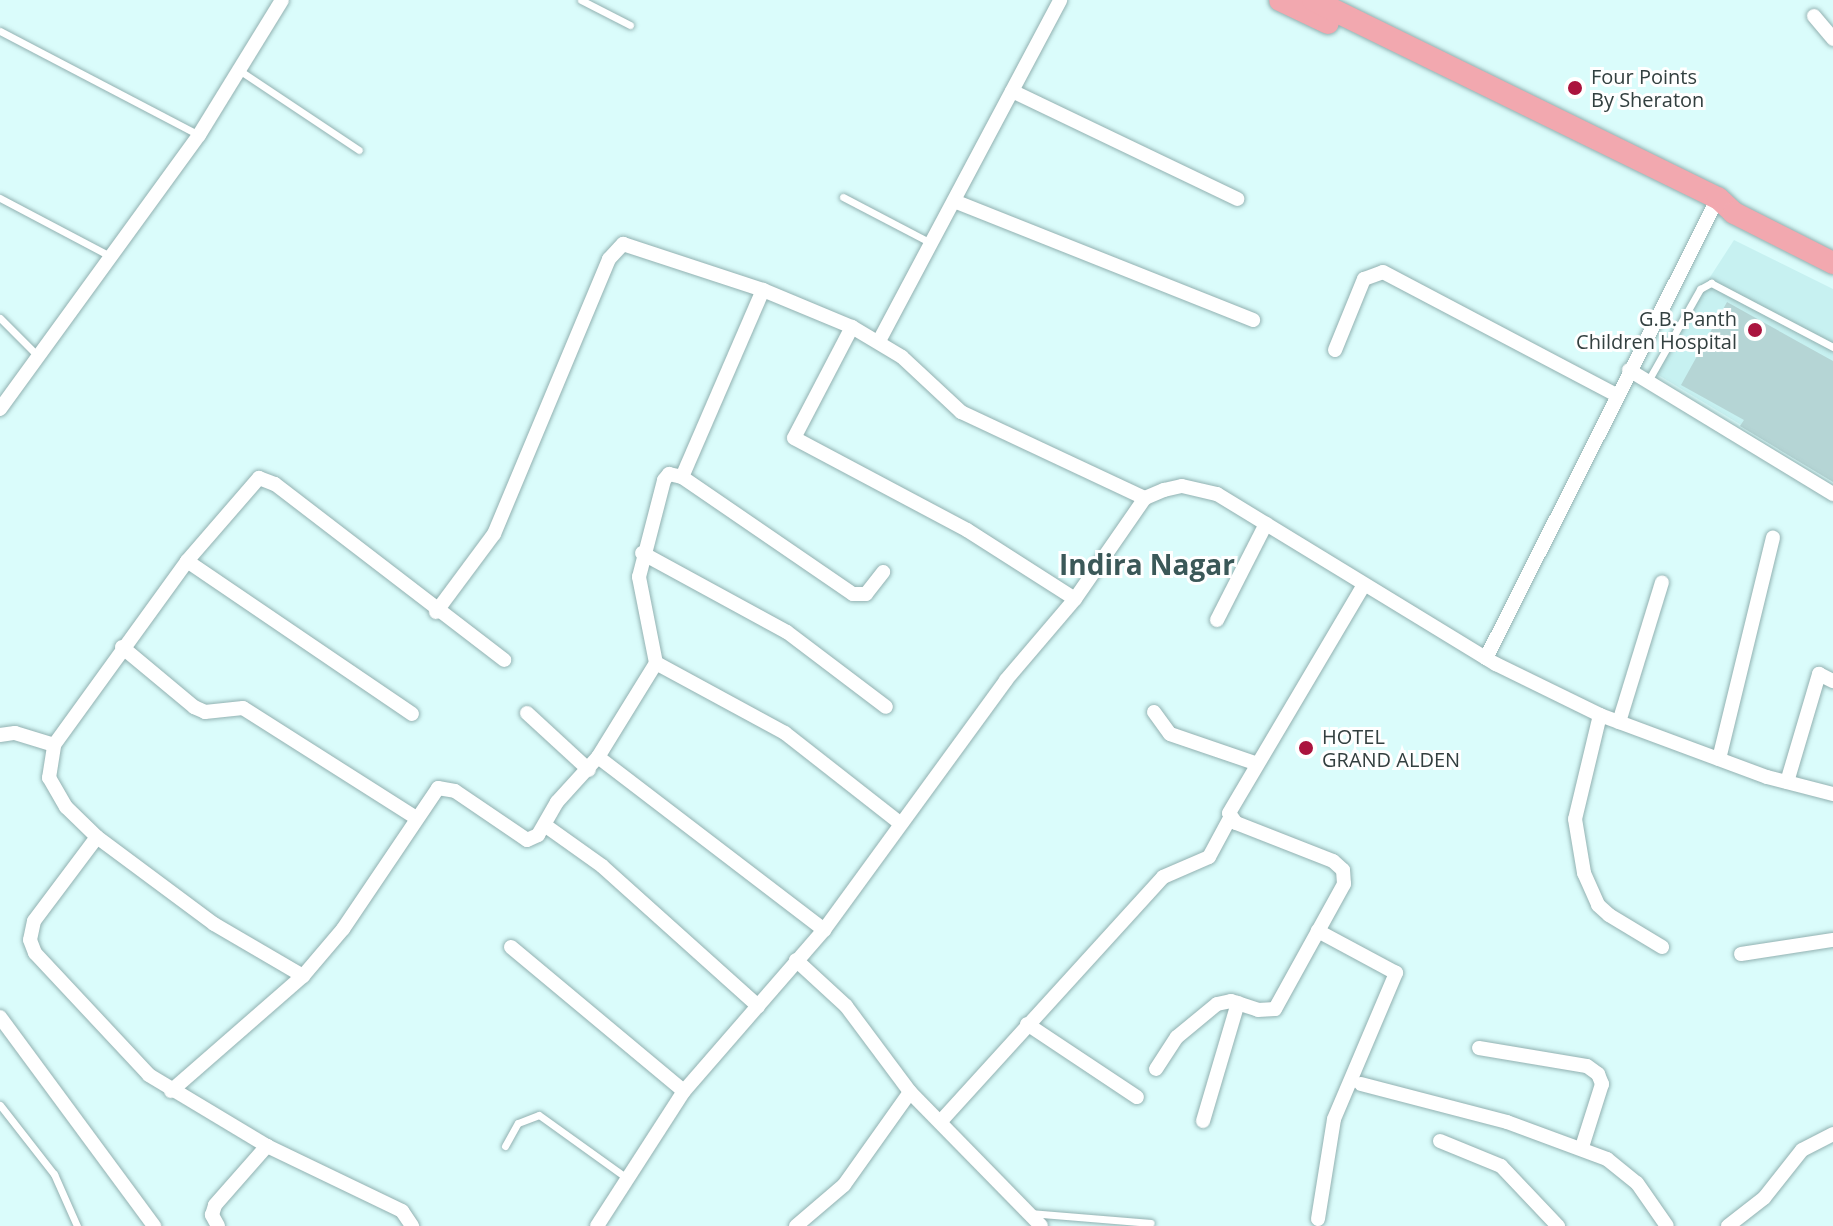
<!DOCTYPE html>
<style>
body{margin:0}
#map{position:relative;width:1833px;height:1226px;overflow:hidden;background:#dafcfb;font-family:"Open Sans",sans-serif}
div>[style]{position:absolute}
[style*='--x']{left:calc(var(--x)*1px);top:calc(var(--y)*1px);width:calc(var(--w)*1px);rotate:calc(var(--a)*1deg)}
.built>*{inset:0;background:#c7f1f1}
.building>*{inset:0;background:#b5d5d5}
.roads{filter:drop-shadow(0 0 2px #92b1b1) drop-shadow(0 0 2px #92b1b1)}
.service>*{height:7px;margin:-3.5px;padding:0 3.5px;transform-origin:3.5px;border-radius:3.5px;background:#fff}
.minor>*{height:14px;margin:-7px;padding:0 7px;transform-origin:7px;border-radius:7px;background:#fff}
.trunk>*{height:22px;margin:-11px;padding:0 11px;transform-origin:11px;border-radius:11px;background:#f2a8af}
.dots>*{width:22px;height:22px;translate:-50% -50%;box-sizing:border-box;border:4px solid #fff;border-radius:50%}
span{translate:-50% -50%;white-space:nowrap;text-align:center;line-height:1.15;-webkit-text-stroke:6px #fff;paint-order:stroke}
.poi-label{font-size:20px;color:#334040}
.left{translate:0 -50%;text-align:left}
.right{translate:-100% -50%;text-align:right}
.district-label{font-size:28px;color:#3b5858;font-weight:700}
</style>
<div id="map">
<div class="built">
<div style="clip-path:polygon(1734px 240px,1833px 289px,1833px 480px,1650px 370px)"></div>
</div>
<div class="building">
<div style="clip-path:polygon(1727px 302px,1833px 361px,1833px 482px,1740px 426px,1744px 420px,1681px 385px)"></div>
</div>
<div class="roads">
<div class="service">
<div style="--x:581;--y:0;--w:55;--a:27"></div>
<div style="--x:0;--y:31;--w:225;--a:27.6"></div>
<div style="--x:239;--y:70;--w:144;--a:33.7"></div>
<div style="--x:843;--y:197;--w:99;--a:27.6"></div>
<div style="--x:0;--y:198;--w:124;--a:27.8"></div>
<div style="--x:0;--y:318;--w:54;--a:45"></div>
<div style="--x:1648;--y:381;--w:106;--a:-60.5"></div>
<div style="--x:1700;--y:289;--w:13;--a:-29"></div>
<div style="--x:1711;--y:283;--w:138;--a:27.7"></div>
<div style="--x:0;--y:1105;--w:88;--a:52"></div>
<div style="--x:54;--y:1174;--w:57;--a:66.1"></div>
<div style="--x:505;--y:1146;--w:26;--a:-61"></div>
<div style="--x:518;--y:1123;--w:22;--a:-21"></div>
<div style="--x:539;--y:1115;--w:110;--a:35.7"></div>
<div style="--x:1030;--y:1213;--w:121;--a:4.7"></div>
</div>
<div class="minor">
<div style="--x:1814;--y:16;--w:30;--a:50"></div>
<div style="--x:1012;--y:91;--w:250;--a:25.6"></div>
<div style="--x:954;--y:201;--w:322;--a:21.7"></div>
<div style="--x:852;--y:327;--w:125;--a:117.6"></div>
<div style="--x:794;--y:438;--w:196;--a:28"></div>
<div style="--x:967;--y:530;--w:128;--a:32.6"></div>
<div style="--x:879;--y:341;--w:386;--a:-62"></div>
<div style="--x:1335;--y:350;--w:77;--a:-67.8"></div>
<div style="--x:1364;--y:279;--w:20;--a:-20"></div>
<div style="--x:1383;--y:272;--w:263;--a:27.8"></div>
<div style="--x:1629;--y:370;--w:239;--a:31.3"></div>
<div style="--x:0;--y:409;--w:339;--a:-54"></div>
<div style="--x:199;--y:135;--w:158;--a:-58.4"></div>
<div style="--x:682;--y:477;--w:207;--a:34.4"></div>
<div style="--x:853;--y:594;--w:13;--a:0"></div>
<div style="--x:866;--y:594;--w:28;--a:-52"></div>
<div style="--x:642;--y:553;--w:165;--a:28.6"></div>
<div style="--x:787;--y:632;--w:124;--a:37.1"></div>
<div style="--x:187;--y:561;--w:272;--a:34.2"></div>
<div style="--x:436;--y:612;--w:97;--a:-53.4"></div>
<div style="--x:494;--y:534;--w:298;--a:-67.3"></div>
<div style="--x:609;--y:259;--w:21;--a:-47"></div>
<div style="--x:623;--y:244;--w:147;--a:18.2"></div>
<div style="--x:763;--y:290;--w:96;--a:22.6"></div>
<div style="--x:852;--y:327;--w:58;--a:31"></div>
<div style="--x:902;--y:357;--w:81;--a:43"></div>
<div style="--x:961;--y:412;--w:203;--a:25.1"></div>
<div style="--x:1217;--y:620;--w:108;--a:-63"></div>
<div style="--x:122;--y:647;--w:94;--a:39.8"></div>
<div style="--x:194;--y:707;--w:12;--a:24"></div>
<div style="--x:205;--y:712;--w:38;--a:-6"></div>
<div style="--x:243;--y:708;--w:205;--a:32.4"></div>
<div style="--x:1486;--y:658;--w:515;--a:-63.24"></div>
<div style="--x:656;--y:663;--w:147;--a:28.5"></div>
<div style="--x:785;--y:733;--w:147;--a:38.1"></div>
<div style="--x:1154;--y:712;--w:27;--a:54"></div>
<div style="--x:1170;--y:734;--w:90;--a:18.8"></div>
<div style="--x:527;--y:713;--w:84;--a:42.6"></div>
<div style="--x:1600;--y:715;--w:107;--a:103.5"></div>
<div style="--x:1575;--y:819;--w:55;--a:80.5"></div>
<div style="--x:1584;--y:873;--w:35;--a:66"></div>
<div style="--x:1598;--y:905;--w:15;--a:42"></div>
<div style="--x:1609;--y:915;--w:62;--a:31.1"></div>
<div style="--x:1619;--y:722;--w:146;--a:-72.9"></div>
<div style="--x:0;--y:735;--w:15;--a:-8"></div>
<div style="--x:15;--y:733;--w:41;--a:17.1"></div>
<div style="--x:598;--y:757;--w:285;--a:37.4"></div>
<div style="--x:1719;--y:759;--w:228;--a:-76.3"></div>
<div style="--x:1787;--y:782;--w:113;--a:-73.5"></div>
<div style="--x:1819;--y:674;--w:16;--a:27"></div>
<div style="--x:546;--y:826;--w:69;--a:35.5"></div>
<div style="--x:602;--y:866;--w:210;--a:41.9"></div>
<div style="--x:97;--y:837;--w:105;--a:126.9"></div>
<div style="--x:34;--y:921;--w:19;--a:102"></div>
<div style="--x:30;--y:940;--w:14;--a:69"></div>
<div style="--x:35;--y:953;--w:167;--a:46.9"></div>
<div style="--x:149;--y:1075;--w:138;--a:31"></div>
<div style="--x:267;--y:1146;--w:150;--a:25.7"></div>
<div style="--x:402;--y:1211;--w:18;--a:56"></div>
<div style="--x:511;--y:947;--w:225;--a:39.8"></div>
<div style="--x:1741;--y:954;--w:93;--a:-8.7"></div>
<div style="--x:796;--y:960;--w:68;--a:42.6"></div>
<div style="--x:846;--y:1006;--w:107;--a:53.3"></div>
<div style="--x:910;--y:1092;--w:187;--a:45.6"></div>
<div style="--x:303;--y:976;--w:103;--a:-149.7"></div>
<div style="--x:214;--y:924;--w:146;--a:-143.4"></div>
<div style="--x:97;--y:837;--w:43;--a:-135.9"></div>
<div style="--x:66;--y:807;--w:34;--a:-120"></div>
<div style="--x:49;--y:778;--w:33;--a:-81"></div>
<div style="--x:54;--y:745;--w:227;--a:-54.1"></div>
<div style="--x:187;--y:561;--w:110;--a:-49.1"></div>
<div style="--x:259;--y:478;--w:17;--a:21"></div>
<div style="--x:275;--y:484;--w:289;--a:37.5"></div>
<div style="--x:0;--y:1017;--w:260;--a:53.6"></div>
<div style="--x:1027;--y:1024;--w:132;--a:33.6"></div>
<div style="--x:1479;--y:1048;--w:109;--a:9.5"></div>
<div style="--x:1587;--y:1066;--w:14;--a:36"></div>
<div style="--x:1598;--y:1074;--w:11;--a:68"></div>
<div style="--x:1602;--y:1084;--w:66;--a:107.6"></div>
<div style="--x:1156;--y:1069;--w:38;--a:-57"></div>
<div style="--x:1177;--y:1037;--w:52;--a:-39.5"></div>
<div style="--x:1217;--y:1004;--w:14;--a:-12"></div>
<div style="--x:1231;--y:1001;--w:28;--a:18"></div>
<div style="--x:1258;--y:1010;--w:17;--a:-3"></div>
<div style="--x:1275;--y:1009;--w:143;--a:-61.1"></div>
<div style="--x:1344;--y:884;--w:14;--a:-94"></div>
<div style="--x:1343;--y:870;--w:13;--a:-138"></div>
<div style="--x:1333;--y:861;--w:104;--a:-158.6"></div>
<div style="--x:1236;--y:823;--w:12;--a:-125"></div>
<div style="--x:1229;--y:813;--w:265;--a:-59.4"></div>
<div style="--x:1361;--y:1084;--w:151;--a:14.6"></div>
<div style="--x:1507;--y:1122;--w:107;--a:20.3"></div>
<div style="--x:1607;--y:1159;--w:38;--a:39"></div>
<div style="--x:1637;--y:1183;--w:52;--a:55.1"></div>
<div style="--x:171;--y:1091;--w:175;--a:-41.1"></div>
<div style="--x:303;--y:976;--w:62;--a:-49.6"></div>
<div style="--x:343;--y:929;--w:170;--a:-56"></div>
<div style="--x:438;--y:788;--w:17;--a:10"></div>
<div style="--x:455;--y:791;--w:87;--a:34.2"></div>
<div style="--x:527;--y:840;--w:12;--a:-24"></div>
<div style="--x:538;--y:835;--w:38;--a:-60"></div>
<div style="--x:557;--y:802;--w:61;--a:-47.7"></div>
<div style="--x:598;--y:757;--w:110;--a:-58.3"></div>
<div style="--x:656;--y:663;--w:88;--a:-101.2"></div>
<div style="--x:639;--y:577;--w:100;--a:-75.5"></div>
<div style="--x:664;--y:480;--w:8;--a:-50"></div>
<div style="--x:669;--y:474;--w:13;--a:13"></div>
<div style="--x:682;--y:477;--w:204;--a:-66.6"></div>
<div style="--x:941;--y:1121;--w:330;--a:-47.7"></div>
<div style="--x:1163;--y:877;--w:50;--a:-23.5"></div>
<div style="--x:1209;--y:857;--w:44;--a:-61.7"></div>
<div style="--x:1203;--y:1121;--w:123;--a:-73.5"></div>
<div style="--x:1440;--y:1141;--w:66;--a:22.3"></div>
<div style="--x:1501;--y:1166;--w:83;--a:46.5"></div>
<div style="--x:1318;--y:1219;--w:101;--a:-80.9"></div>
<div style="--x:1334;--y:1119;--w:159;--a:-67"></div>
<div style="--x:1396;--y:973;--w:89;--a:-151.7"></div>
<div style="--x:218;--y:1226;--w:13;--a:-119"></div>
<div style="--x:212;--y:1215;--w:10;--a:-73"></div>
<div style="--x:215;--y:1205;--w:79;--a:-48.6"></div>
<div style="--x:597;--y:1226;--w:161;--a:-57.2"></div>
<div style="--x:684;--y:1091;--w:213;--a:-49"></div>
<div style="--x:824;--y:930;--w:309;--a:-53.9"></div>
<div style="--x:1006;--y:680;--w:106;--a:-49.6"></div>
<div style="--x:1075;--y:599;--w:123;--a:-55.3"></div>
<div style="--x:1145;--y:498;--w:21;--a:-23"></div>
<div style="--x:1164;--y:490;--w:18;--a:-13"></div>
<div style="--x:1182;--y:486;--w:36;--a:13"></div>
<div style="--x:1217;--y:494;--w:327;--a:31.4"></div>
<div style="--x:1496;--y:664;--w:116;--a:26.1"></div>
<div style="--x:1600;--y:715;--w:178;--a:20.4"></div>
<div style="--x:1767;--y:777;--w:68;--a:14.4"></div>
<div style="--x:796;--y:1226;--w:63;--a:-40.5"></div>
<div style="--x:844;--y:1185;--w:114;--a:-54.6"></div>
<div style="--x:1728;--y:1226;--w:46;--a:-37.9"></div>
<div style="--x:1764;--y:1198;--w:61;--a:-51.6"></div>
<div style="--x:1802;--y:1150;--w:35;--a:-27"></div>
</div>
<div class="trunk">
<div style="--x:1280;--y:0;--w:53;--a:25.6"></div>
<div style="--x:1313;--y:0;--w:451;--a:26.1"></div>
<div style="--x:1718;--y:198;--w:22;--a:43"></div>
<div style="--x:1734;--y:213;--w:111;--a:26.8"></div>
</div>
</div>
<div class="dots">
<div style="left:1575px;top:88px;background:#aa143e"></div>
<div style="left:1755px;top:330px;background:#aa143e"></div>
<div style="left:1306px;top:748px;background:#aa143e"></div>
</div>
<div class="poi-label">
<span class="left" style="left:1591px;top:88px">Four Points<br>By Sheraton</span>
<span class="right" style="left:1737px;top:330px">G.B. Panth<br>Children Hospital</span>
<span class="left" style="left:1322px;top:748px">HOTEL<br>GRAND ALDEN</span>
</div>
<div class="district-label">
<span style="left:1147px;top:564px">Indira Nagar</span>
</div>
</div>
